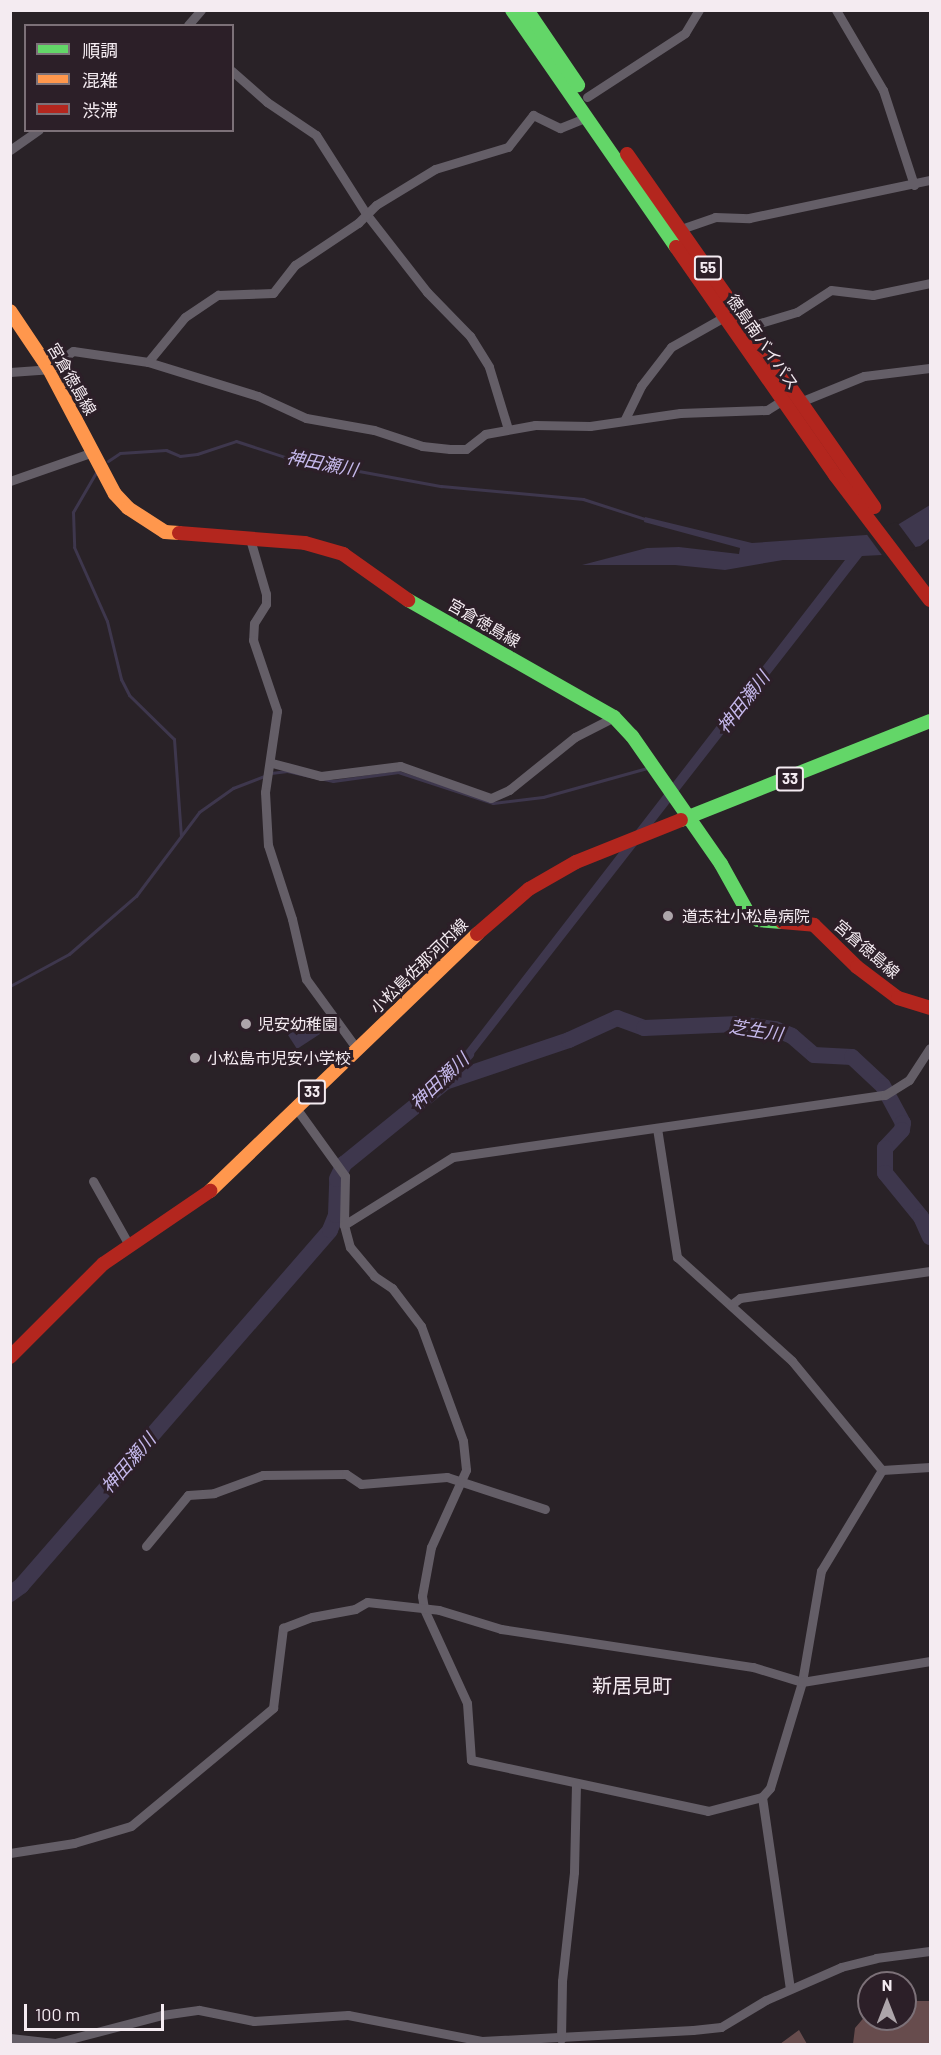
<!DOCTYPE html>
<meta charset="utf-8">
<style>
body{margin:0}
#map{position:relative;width:941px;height:2055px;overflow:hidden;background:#292227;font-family:Barlow,"Noto Sans JP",sans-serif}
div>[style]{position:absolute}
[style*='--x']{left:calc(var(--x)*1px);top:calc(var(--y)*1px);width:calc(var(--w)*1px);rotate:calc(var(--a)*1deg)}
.forest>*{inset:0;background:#674c4d}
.water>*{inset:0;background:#3e374d}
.pier>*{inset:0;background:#292227}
.stream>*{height:3px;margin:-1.5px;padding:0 1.5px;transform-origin:1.5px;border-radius:1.5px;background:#3e374d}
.canal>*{height:10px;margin:-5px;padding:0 5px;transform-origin:5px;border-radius:5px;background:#3e374d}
.river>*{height:16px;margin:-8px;padding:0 8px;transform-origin:8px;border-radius:8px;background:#3e374d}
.street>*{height:9px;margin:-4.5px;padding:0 4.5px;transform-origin:4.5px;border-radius:4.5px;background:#645e67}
.fast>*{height:14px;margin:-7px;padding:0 7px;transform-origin:7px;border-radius:7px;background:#63d668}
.slow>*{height:14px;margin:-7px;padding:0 7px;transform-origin:7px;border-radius:7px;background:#ff974d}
.jam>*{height:14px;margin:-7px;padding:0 7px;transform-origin:7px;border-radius:7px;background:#b3261e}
.dots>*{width:16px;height:16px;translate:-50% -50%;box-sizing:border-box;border:3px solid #2c1f28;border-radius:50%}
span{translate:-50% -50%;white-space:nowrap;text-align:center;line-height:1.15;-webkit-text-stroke:6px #2c1f28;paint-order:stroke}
.shield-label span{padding:2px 4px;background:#2c1f28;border:2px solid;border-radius:4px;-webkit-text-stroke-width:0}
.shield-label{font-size:15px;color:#f4ebf1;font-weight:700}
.street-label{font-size:16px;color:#f4ebf1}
.poi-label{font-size:16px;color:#f4ebf1}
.left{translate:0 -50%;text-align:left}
.water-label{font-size:18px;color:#c5b8eb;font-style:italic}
.quarter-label{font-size:20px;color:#f4ebf1}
.frame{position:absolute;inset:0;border:12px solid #f4ebf1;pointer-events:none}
.legend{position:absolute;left:24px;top:24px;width:210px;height:108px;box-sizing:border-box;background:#2c1f28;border:2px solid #7c7178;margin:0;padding:8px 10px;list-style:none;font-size:18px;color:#f4ebf1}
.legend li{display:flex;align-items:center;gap:12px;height:30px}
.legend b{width:30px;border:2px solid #7c7178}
.north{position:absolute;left:857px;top:1971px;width:60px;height:60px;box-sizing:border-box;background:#2c1f28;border:2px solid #7c7178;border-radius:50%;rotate:0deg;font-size:16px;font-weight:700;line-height:24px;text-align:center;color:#f4ebf1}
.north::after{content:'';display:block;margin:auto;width:21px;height:27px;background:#ada5aa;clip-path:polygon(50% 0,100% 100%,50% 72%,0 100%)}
.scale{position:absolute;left:24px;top:2004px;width:140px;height:27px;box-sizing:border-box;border:3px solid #f4ebf1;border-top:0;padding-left:8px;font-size:18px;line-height:21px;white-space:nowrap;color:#f4ebf1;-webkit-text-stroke:4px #2c1f28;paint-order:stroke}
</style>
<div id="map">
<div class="forest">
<div style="clip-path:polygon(905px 2001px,930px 2001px,930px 2044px,780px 2044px,799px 2030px,807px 2044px,853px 2044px,855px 2028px,867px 2014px,869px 2019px,905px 2019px)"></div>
</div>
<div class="water">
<div style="clip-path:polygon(930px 505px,930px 538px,920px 546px,882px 555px,862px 556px,463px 1068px,457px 1062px,845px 560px,783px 560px,725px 570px,675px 565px,582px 565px,647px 548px,679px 547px,739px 554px,740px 548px,644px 522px,645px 517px,752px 543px,866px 535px,899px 524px)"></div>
<div style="clip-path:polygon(317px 1015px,326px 1030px,297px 1049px,288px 1035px)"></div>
</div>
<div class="pier">
<div style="clip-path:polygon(897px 522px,917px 549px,884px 558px,865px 532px)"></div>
</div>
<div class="stream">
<div style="--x:108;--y:461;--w:14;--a:-34"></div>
<div style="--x:120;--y:453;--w:46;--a:-3.7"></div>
<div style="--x:166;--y:450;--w:15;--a:23"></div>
<div style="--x:180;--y:456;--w:17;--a:-7"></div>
<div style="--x:197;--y:454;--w:41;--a:-18.4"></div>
<div style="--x:236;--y:441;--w:55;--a:18.1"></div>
<div style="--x:288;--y:458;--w:156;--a:10.4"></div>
<div style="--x:441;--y:486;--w:143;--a:5.2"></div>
<div style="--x:583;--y:499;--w:68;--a:17.9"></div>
<div style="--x:98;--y:469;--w:50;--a:120.2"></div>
<div style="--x:73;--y:512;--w:35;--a:88"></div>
<div style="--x:74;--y:547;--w:81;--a:66"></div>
<div style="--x:107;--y:621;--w:60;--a:76.4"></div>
<div style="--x:121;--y:679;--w:18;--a:63"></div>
<div style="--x:129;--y:695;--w:63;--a:44.4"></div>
<div style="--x:174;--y:739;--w:97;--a:85.9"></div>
<div style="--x:271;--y:773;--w:16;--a:-7"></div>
<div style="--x:287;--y:771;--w:47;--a:12.3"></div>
<div style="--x:333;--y:781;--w:66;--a:-7.9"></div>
<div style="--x:398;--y:772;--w:100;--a:18.1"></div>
<div style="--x:493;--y:803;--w:50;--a:-6.8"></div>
<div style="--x:543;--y:797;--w:108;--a:-15.6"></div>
<div style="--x:10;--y:986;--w:67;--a:-28.5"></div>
<div style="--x:69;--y:954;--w:89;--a:-40.9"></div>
<div style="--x:136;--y:896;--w:105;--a:-53.1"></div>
<div style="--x:199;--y:812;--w:42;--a:-35.2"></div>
<div style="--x:233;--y:788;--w:33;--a:-21"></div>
</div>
<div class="canal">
<div style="--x:445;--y:1082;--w:37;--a:-49"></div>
</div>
<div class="river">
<div style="--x:10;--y:1594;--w:14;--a:-36"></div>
<div style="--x:21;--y:1586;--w:471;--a:-49"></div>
<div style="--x:330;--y:1230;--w:16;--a:-68"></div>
<div style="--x:336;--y:1215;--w:36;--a:-88"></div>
<div style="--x:337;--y:1179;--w:17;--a:-65"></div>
<div style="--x:344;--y:1164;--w:130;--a:-39.1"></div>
<div style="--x:445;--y:1082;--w:131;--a:-18.7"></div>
<div style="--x:569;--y:1040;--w:53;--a:-24.6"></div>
<div style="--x:617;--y:1018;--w:29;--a:20"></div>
<div style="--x:644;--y:1028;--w:94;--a:-2.4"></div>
<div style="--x:738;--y:1024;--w:37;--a:8"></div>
<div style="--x:775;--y:1029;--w:18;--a:22"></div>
<div style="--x:792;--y:1036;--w:29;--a:41"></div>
<div style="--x:814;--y:1055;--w:38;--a:3"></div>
<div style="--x:852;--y:1057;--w:42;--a:43.1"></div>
<div style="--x:883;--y:1086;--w:42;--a:61.6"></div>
<div style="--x:903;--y:1123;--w:7;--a:98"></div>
<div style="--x:902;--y:1130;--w:25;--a:133"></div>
<div style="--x:885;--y:1148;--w:25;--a:90"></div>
<div style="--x:885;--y:1173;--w:57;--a:50.7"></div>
<div style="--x:921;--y:1217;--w:22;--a:66"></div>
</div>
<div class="street">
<div style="--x:836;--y:10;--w:93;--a:59.6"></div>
<div style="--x:883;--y:90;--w:100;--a:71.9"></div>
<div style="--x:188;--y:25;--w:20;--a:-49"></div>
<div style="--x:232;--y:71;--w:47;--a:41.5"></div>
<div style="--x:267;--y:102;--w:59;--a:34"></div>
<div style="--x:316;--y:135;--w:95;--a:57.5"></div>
<div style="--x:367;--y:215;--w:98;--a:52.1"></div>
<div style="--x:427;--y:292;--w:62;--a:45.7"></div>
<div style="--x:470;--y:336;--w:36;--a:58"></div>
<div style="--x:489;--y:367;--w:65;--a:73"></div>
<div style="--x:587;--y:97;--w:117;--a:-33.1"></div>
<div style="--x:685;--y:33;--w:27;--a:-59"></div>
<div style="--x:10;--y:150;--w:35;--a:-35"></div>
<div style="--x:678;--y:230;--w:39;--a:-19"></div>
<div style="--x:715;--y:217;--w:34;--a:2"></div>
<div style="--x:749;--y:218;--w:185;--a:-11.9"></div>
<div style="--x:747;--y:327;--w:52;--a:-16.7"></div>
<div style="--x:797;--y:312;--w:40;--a:-32.9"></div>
<div style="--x:831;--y:290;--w:42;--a:6.8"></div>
<div style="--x:873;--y:295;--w:58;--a:-11.9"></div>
<div style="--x:148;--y:362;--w:58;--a:-50.6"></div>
<div style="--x:185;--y:317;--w:40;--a:-34"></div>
<div style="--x:218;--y:295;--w:55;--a:-2.1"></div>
<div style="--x:273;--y:293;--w:36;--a:-52"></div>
<div style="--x:295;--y:265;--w:76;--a:-33.7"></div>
<div style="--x:358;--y:223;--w:25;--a:-45"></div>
<div style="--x:376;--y:205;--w:69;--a:-31.4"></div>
<div style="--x:435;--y:169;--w:76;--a:-16.8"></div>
<div style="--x:508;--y:147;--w:41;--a:-52"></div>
<div style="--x:533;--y:115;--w:30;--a:26"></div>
<div style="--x:560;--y:128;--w:29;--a:-22"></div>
<div style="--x:10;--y:372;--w:39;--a:-4"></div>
<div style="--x:49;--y:369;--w:30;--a:-37"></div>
<div style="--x:73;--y:351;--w:76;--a:8.3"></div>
<div style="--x:148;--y:362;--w:115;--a:17.2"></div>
<div style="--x:258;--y:396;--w:53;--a:24.6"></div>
<div style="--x:306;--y:418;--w:69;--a:10"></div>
<div style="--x:374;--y:430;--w:51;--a:18.4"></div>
<div style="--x:422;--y:446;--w:28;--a:6"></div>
<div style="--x:450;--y:449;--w:16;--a:0"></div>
<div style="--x:466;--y:449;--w:24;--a:-38"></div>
<div style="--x:485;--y:434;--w:51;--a:-10.2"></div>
<div style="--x:535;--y:425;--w:55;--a:1"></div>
<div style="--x:590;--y:426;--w:91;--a:-8.2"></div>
<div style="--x:680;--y:413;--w:87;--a:-2"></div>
<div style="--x:767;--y:410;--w:19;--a:-32"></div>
<div style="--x:800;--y:402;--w:69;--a:-22.1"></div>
<div style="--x:864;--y:376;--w:66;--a:-6.9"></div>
<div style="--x:625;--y:419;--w:37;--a:-64"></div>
<div style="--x:641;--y:386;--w:49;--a:-52.4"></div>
<div style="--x:671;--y:347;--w:61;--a:-29.5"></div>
<div style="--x:10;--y:481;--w:88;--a:-19.3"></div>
<div style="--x:250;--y:539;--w:57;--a:73.8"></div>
<div style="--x:266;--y:594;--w:10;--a:90"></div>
<div style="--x:266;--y:604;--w:22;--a:122"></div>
<div style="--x:254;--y:623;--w:17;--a:93"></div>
<div style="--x:253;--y:640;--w:75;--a:71.3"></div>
<div style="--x:277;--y:711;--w:82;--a:98.4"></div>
<div style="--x:265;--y:792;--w:53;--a:86.8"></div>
<div style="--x:268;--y:845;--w:78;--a:72"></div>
<div style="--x:292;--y:919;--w:62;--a:76.9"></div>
<div style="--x:306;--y:979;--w:87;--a:53.9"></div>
<div style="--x:272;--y:763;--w:51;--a:14.9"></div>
<div style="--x:321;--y:776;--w:80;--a:-7.2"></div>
<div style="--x:400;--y:766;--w:96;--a:19.4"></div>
<div style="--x:491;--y:798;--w:20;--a:-24"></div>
<div style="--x:509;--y:790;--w:85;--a:-38.8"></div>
<div style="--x:575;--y:737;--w:44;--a:-27.1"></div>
<div style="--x:296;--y:1108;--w:84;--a:54.2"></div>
<div style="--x:345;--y:1176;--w:49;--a:91.2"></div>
<div style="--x:344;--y:1225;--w:23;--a:75"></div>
<div style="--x:350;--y:1247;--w:38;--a:50"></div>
<div style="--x:374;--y:1276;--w:22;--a:34"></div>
<div style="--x:392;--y:1288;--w:48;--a:52.7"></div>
<div style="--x:421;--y:1326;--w:122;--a:69.9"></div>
<div style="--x:463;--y:1441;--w:29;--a:84"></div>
<div style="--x:466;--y:1470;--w:85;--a:114.4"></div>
<div style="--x:431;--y:1547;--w:50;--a:100.4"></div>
<div style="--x:422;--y:1596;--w:13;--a:81"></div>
<div style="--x:424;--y:1609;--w:103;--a:65.4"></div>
<div style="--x:467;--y:1703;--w:57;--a:86"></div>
<div style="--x:471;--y:1760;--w:242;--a:12.1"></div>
<div style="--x:708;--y:1811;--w:56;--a:-14.5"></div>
<div style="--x:762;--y:1797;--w:12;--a:-48"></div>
<div style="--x:770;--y:1788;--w:111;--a:-73.2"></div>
<div style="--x:802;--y:1682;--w:113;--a:-80.3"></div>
<div style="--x:821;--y:1571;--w:118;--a:-58.9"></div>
<div style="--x:657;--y:1128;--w:131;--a:81.2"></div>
<div style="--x:677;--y:1257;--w:155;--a:42.1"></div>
<div style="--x:792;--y:1361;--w:141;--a:50.5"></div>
<div style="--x:93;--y:1181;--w:73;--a:60.6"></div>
<div style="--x:344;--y:1225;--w:128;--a:-32"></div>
<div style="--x:453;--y:1157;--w:436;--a:-8.2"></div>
<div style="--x:885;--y:1095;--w:28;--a:-32"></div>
<div style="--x:909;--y:1080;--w:38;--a:-57"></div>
<div style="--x:732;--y:1304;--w:10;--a:-37"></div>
<div style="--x:740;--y:1298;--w:192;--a:-8.1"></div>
<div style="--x:882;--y:1470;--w:48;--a:-3.6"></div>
<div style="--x:146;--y:1546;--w:66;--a:-50.5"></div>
<div style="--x:188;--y:1495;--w:26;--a:-4"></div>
<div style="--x:214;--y:1493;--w:52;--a:-20.2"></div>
<div style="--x:263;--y:1475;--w:83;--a:-0.7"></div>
<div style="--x:346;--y:1474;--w:18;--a:34"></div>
<div style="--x:361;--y:1484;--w:86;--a:-4.7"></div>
<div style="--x:447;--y:1477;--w:103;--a:18.1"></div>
<div style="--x:762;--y:1797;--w:193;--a:81.7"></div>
<div style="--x:10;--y:1853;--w:65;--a:-8.9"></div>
<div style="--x:74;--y:1843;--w:59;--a:-16.6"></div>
<div style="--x:131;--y:1826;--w:185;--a:-39.7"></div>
<div style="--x:273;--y:1708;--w:81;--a:-82.9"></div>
<div style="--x:283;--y:1628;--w:31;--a:-21"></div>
<div style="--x:312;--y:1617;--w:44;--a:-10.5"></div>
<div style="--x:355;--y:1609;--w:14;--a:-30"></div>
<div style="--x:367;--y:1602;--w:72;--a:6.3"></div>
<div style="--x:439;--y:1610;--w:65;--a:17"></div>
<div style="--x:501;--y:1629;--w:255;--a:8.6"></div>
<div style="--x:753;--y:1667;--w:51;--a:17"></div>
<div style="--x:802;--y:1682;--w:130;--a:-9.3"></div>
<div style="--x:10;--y:2038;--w:45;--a:6.3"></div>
<div style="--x:55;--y:2043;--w:111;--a:-14.7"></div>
<div style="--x:162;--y:2015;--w:37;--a:-8"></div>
<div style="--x:199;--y:2010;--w:56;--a:11.3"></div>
<div style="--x:254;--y:2021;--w:94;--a:-3.7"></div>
<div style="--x:348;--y:2015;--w:136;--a:11"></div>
<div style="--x:482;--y:2041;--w:211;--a:-3"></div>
<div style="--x:693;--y:2030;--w:28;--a:-6"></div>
<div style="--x:721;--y:2027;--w:52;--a:-31"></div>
<div style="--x:766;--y:2000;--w:82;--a:-23.7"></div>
<div style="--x:841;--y:1967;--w:36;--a:-14"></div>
<div style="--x:876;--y:1958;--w:54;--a:-7.4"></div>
<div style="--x:561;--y:2039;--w:58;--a:-89"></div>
<div style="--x:562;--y:1981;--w:110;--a:-83.7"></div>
<div style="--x:574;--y:1872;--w:89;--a:-88.7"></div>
</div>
<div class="fast">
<div style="--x:512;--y:10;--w:288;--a:55.3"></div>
<div style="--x:527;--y:10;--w:91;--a:55.8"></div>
<div style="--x:408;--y:600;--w:237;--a:29.6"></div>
<div style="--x:614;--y:717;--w:26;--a:47"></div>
<div style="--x:632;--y:736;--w:156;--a:55.2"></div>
<div style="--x:721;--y:864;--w:54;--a:61"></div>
<div style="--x:747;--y:911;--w:14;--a:39"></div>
<div style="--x:758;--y:920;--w:24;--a:5"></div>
<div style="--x:681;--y:820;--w:268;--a:-21.7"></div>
</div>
<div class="slow">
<div style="--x:10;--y:311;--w:70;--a:56.1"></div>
<div style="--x:49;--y:369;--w:141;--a:62.2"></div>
<div style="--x:115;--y:494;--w:19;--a:47"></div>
<div style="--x:128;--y:508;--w:44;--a:33"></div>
<div style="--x:165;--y:532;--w:14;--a:4"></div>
<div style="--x:210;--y:1191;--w:371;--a:-43.9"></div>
</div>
<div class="jam">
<div style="--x:627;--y:154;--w:431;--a:55"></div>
<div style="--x:676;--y:247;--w:278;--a:55.1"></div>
<div style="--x:835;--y:475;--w:157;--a:52.8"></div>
<div style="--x:179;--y:533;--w:126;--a:4.5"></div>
<div style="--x:305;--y:543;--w:40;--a:16"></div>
<div style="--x:343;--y:554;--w:80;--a:35.3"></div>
<div style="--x:782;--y:922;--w:32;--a:5"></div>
<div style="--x:814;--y:925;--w:60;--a:44.3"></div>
<div style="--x:857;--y:967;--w:51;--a:37.1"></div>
<div style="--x:898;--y:998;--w:34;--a:17"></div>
<div style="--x:477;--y:934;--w:69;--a:-40.9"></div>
<div style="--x:529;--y:889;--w:54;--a:-29.9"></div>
<div style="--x:576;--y:862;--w:113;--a:-21.8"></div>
<div style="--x:10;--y:1357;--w:132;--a:-45"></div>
<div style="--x:103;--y:1264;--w:130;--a:-34.3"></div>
</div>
<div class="dots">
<div style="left:668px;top:916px;background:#ada5aa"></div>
<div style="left:246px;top:1024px;background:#ada5aa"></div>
<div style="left:195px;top:1058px;background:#ada5aa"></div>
</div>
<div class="shield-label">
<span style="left:708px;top:268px">55</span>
<span style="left:790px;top:779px">33</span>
<span style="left:312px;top:1092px">33</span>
</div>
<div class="street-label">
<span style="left:763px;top:342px;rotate:55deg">徳島南バイパス</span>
<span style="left:72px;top:379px;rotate:60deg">宮倉徳島線</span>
<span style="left:484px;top:623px;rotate:30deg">宮倉徳島線</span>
<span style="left:867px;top:949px;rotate:41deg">宮倉徳島線</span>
<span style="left:419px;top:966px;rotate:-44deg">小松島佐那河内線</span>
</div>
<div class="poi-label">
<span class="left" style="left:682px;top:916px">道志社小松島病院</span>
<span class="left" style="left:258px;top:1024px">児安幼稚園</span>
<span class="left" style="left:207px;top:1058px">小松島市児安小学校</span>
</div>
<div class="water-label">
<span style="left:322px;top:463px;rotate:11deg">神田瀬川</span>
<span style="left:743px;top:702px;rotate:-52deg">神田瀬川</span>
<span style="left:756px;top:1030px;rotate:9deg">芝生川</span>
<span style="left:439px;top:1081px;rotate:-43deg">神田瀬川</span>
<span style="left:128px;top:1463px;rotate:-49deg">神田瀬川</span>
</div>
<div class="quarter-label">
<span style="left:632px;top:1685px">新居見町</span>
</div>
<div class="frame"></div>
<ul class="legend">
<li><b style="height:8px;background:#63d668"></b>順調</li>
<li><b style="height:8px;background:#ff974d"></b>混雑</li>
<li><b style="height:8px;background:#b3261e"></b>渋滞</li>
</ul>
<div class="north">N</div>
<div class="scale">100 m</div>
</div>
